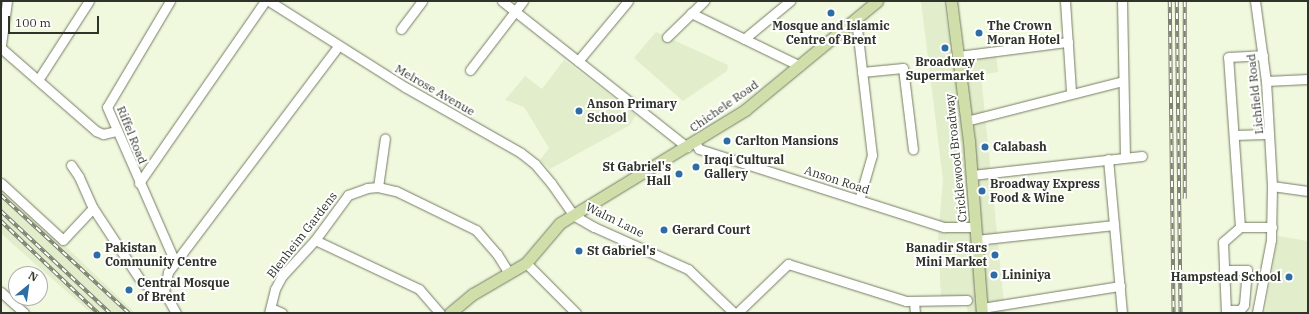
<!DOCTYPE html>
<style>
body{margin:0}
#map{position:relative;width:1309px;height:314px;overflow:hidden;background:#f0f9de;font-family:"IBM Plex Serif",serif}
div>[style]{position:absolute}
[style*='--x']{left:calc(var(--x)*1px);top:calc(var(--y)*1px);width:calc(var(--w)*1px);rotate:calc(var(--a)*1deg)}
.built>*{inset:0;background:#e2edcb}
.roads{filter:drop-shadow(0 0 1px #747c64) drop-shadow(0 0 1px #747c64)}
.minor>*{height:9px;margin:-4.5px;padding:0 4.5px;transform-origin:4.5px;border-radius:4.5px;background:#fff}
.major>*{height:11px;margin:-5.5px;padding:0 5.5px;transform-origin:5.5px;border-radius:5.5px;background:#d0dfa9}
.rail>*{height:3.5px;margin-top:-1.75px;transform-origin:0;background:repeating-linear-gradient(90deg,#fff 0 6px,#7c8170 0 12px);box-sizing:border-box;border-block:1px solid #7c8170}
.dots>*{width:11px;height:11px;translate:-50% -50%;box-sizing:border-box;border:2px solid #fff;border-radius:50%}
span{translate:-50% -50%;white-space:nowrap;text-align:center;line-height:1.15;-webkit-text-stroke:4px #fff;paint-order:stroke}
.poi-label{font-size:12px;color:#303329;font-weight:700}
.left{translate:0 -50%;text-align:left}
.right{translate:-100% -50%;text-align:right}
.street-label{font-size:12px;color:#303329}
.frame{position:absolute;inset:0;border:2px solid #303329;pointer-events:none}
.north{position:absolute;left:8px;top:266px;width:40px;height:40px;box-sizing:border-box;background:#fff;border:1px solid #acada9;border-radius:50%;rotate:29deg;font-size:11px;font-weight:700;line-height:16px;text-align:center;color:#303329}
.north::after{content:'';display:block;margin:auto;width:14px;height:18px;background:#2c6da3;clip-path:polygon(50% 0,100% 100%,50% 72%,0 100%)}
.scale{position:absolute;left:8px;top:16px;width:91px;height:18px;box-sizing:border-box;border:2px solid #303329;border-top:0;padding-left:5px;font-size:12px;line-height:14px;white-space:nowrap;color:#303329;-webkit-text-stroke:3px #fff;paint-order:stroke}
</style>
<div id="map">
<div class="built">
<div style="clip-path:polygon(921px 1px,943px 1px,953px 60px,996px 53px,998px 72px,981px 75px,1005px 313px,968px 313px,966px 304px,941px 299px,938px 236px,943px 180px)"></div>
<div style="clip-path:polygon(656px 32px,728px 65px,727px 71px,683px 101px,634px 58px)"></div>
<div style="clip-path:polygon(564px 60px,636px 115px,630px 125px,550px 169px,540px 160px,549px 148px,524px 107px,505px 100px,525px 76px,542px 89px)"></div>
<div style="clip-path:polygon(1px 188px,62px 243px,135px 313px,91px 313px,15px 246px,1px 233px)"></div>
<div style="clip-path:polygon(1278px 236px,1308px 241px,1308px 313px,1265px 313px)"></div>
</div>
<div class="roads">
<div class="minor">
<div style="--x:170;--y:1;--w:123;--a:120.7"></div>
<div style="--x:107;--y:107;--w:169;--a:66.3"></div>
<div style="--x:269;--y:1;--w:161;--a:32.3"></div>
<div style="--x:405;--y:87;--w:133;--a:29.6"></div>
<div style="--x:521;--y:153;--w:18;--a:38"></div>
<div style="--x:535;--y:164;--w:25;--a:50"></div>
<div style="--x:551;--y:183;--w:39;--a:55"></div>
<div style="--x:573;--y:215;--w:24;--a:30"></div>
<div style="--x:594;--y:227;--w:103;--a:24.1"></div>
<div style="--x:688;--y:269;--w:64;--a:43.7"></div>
<div style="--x:502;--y:1;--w:236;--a:38.3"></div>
<div style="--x:1065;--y:1;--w:91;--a:86.2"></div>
<div style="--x:1122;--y:1;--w:156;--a:88.9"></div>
<div style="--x:1255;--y:1;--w:81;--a:82.2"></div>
<div style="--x:1266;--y:81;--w:105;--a:86.7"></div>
<div style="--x:1272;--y:186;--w:54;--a:91.1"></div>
<div style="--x:1271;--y:240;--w:74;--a:100.9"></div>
<div style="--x:691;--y:13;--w:121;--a:25.9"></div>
<div style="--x:853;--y:21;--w:8;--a:60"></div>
<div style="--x:857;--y:28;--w:128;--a:83.3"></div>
<div style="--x:872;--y:155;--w:47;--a:106.1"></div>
<div style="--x:401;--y:29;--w:35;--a:-53"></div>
<div style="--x:667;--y:37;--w:52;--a:-44.2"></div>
<div style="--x:744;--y:39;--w:60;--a:-39.6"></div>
<div style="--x:1;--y:45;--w:44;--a:-82.2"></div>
<div style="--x:1;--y:48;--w:126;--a:41.1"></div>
<div style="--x:96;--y:131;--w:8;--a:23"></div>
<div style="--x:103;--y:134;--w:13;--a:-13"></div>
<div style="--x:958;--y:56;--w:111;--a:-7.3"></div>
<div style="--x:578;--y:61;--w:78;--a:-50.2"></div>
<div style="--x:470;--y:70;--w:87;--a:-52.5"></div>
<div style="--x:862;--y:72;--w:41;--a:-5.6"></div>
<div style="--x:903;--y:68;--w:82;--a:83"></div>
<div style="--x:38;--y:80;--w:94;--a:-57.2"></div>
<div style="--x:1266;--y:81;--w:42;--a:-2.7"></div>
<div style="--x:966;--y:121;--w:162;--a:-14.3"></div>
<div style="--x:1235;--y:135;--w:31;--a:-2"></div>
<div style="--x:695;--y:143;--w:7;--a:56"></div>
<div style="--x:699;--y:149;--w:257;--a:17.7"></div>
<div style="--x:944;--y:227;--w:32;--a:0"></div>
<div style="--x:1108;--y:159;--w:155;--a:84.8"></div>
<div style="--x:71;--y:165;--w:14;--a:56"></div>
<div style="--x:79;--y:177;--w:34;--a:66"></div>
<div style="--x:93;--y:208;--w:87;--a:56.7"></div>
<div style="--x:141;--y:281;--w:10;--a:37"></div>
<div style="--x:149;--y:287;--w:15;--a:0"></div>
<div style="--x:972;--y:175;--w:171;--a:-6.4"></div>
<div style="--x:1;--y:183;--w:84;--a:42.6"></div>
<div style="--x:63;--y:240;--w:44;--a:-46.8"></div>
<div style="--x:139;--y:183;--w:221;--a:-55.3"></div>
<div style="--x:1272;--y:186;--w:36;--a:8"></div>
<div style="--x:378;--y:187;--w:49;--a:-81.9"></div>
<div style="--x:1240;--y:227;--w:32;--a:0"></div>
<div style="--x:315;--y:240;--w:115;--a:25.2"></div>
<div style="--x:419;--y:289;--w:32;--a:49"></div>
<div style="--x:976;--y:240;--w:139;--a:-6.2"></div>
<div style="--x:526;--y:263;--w:71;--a:45"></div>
<div style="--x:1224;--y:270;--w:23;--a:0"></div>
<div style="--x:1247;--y:270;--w:35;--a:95"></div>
<div style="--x:1244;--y:305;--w:6;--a:129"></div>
<div style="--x:1240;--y:310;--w:14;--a:180"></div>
<div style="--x:1;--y:292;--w:31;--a:42"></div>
<div style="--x:914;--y:302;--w:11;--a:85"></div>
<div style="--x:271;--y:308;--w:12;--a:24"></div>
<div style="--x:982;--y:308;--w:140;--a:-9.1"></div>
<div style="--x:176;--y:313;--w:25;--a:-119"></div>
<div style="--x:164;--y:291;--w:19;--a:-78"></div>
<div style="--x:168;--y:272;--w:283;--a:-53"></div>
<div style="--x:269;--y:313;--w:25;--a:-76"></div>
<div style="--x:275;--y:289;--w:15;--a:-62"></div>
<div style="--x:282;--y:276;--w:49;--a:-47.5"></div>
<div style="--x:315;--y:240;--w:56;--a:-53.7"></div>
<div style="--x:348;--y:195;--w:20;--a:-20"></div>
<div style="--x:367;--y:188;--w:11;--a:-5"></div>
<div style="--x:378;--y:187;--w:18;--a:13"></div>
<div style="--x:396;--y:191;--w:89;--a:26"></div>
<div style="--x:476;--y:230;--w:32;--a:49"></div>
<div style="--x:497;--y:254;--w:22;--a:58"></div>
<div style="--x:737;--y:313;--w:71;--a:-43.9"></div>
<div style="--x:788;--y:264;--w:124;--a:17.4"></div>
<div style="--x:906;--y:301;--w:61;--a:-0.9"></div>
<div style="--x:1226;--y:313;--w:71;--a:-92.4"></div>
<div style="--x:1223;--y:242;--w:23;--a:-41"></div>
<div style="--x:1240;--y:227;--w:170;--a:-94"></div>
<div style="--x:1228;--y:57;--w:35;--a:-3"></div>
</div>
<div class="major">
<div style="--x:951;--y:1;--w:141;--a:82.7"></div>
<div style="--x:969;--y:141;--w:172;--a:85.7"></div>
<div style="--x:450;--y:313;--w:30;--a:-40"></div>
<div style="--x:473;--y:294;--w:61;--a:-30.3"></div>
<div style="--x:526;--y:263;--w:52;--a:-49.6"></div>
<div style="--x:560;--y:223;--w:217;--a:-31.4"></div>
<div style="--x:745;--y:110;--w:171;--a:-39.5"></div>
</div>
</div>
<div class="rail">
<div style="--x:1170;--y:1;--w:312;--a:89.3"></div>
<div style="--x:1177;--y:1;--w:312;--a:89.3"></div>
<div style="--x:1185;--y:1;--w:198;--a:90"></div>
<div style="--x:1;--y:195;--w:174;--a:42.7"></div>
<div style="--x:1;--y:211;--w:149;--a:43.1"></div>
<div style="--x:1;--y:221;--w:134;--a:43.5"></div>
</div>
<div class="dots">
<div style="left:831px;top:13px;background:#2c6da3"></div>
<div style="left:979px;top:33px;background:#2c6da3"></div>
<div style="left:945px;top:48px;background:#2c6da3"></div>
<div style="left:579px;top:111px;background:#2c6da3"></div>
<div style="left:727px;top:141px;background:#2c6da3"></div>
<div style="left:985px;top:147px;background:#2c6da3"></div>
<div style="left:696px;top:167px;background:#2c6da3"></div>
<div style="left:679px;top:174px;background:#2c6da3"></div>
<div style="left:982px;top:191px;background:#2c6da3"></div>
<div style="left:664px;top:230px;background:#2c6da3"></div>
<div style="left:579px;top:251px;background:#2c6da3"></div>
<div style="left:97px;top:255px;background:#2c6da3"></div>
<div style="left:995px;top:255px;background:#2c6da3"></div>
<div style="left:994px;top:275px;background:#2c6da3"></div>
<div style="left:1289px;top:277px;background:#2c6da3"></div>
<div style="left:129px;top:290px;background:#2c6da3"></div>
</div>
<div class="poi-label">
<span style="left:831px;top:33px">Mosque and Islamic<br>Centre of Brent</span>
<span class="left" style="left:987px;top:33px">The Crown<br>Moran Hotel</span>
<span style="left:945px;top:69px">Broadway<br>Supermarket</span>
<span class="left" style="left:587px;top:111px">Anson Primary<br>School</span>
<span class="left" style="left:735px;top:141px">Carlton Mansions</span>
<span class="left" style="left:993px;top:147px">Calabash</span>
<span class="left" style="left:704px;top:167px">Iraqi Cultural<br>Gallery</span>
<span class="right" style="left:671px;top:174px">St Gabriel's<br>Hall</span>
<span class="left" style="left:990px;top:191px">Broadway Express<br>Food &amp; Wine</span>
<span class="left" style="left:672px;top:230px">Gerard Court</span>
<span class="left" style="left:105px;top:255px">Pakistan<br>Community Centre</span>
<span class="right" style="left:987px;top:255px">Banadir Stars<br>Mini Market</span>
<span class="left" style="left:587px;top:251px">St Gabriel's</span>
<span class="left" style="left:1002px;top:275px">Lininiya</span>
<span class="right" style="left:1281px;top:277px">Hampstead School</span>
<span class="left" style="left:137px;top:290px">Central Mosque<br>of Brent</span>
</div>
<div class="street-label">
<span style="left:435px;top:90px;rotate:30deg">Melrose Avenue</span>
<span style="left:1255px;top:94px;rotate:-96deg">Lichfield Road</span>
<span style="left:724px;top:106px;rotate:-35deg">Chichele Road</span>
<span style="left:132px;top:135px;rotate:68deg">Riffel Road</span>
<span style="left:956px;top:158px;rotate:-96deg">Cricklewood Broadway</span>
<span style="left:837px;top:180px;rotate:18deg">Anson Road</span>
<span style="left:615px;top:220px;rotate:26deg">Walm Lane</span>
<span style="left:302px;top:235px;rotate:-52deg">Blenheim Gardens</span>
</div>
<div class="frame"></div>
<div class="north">N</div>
<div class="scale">100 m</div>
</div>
